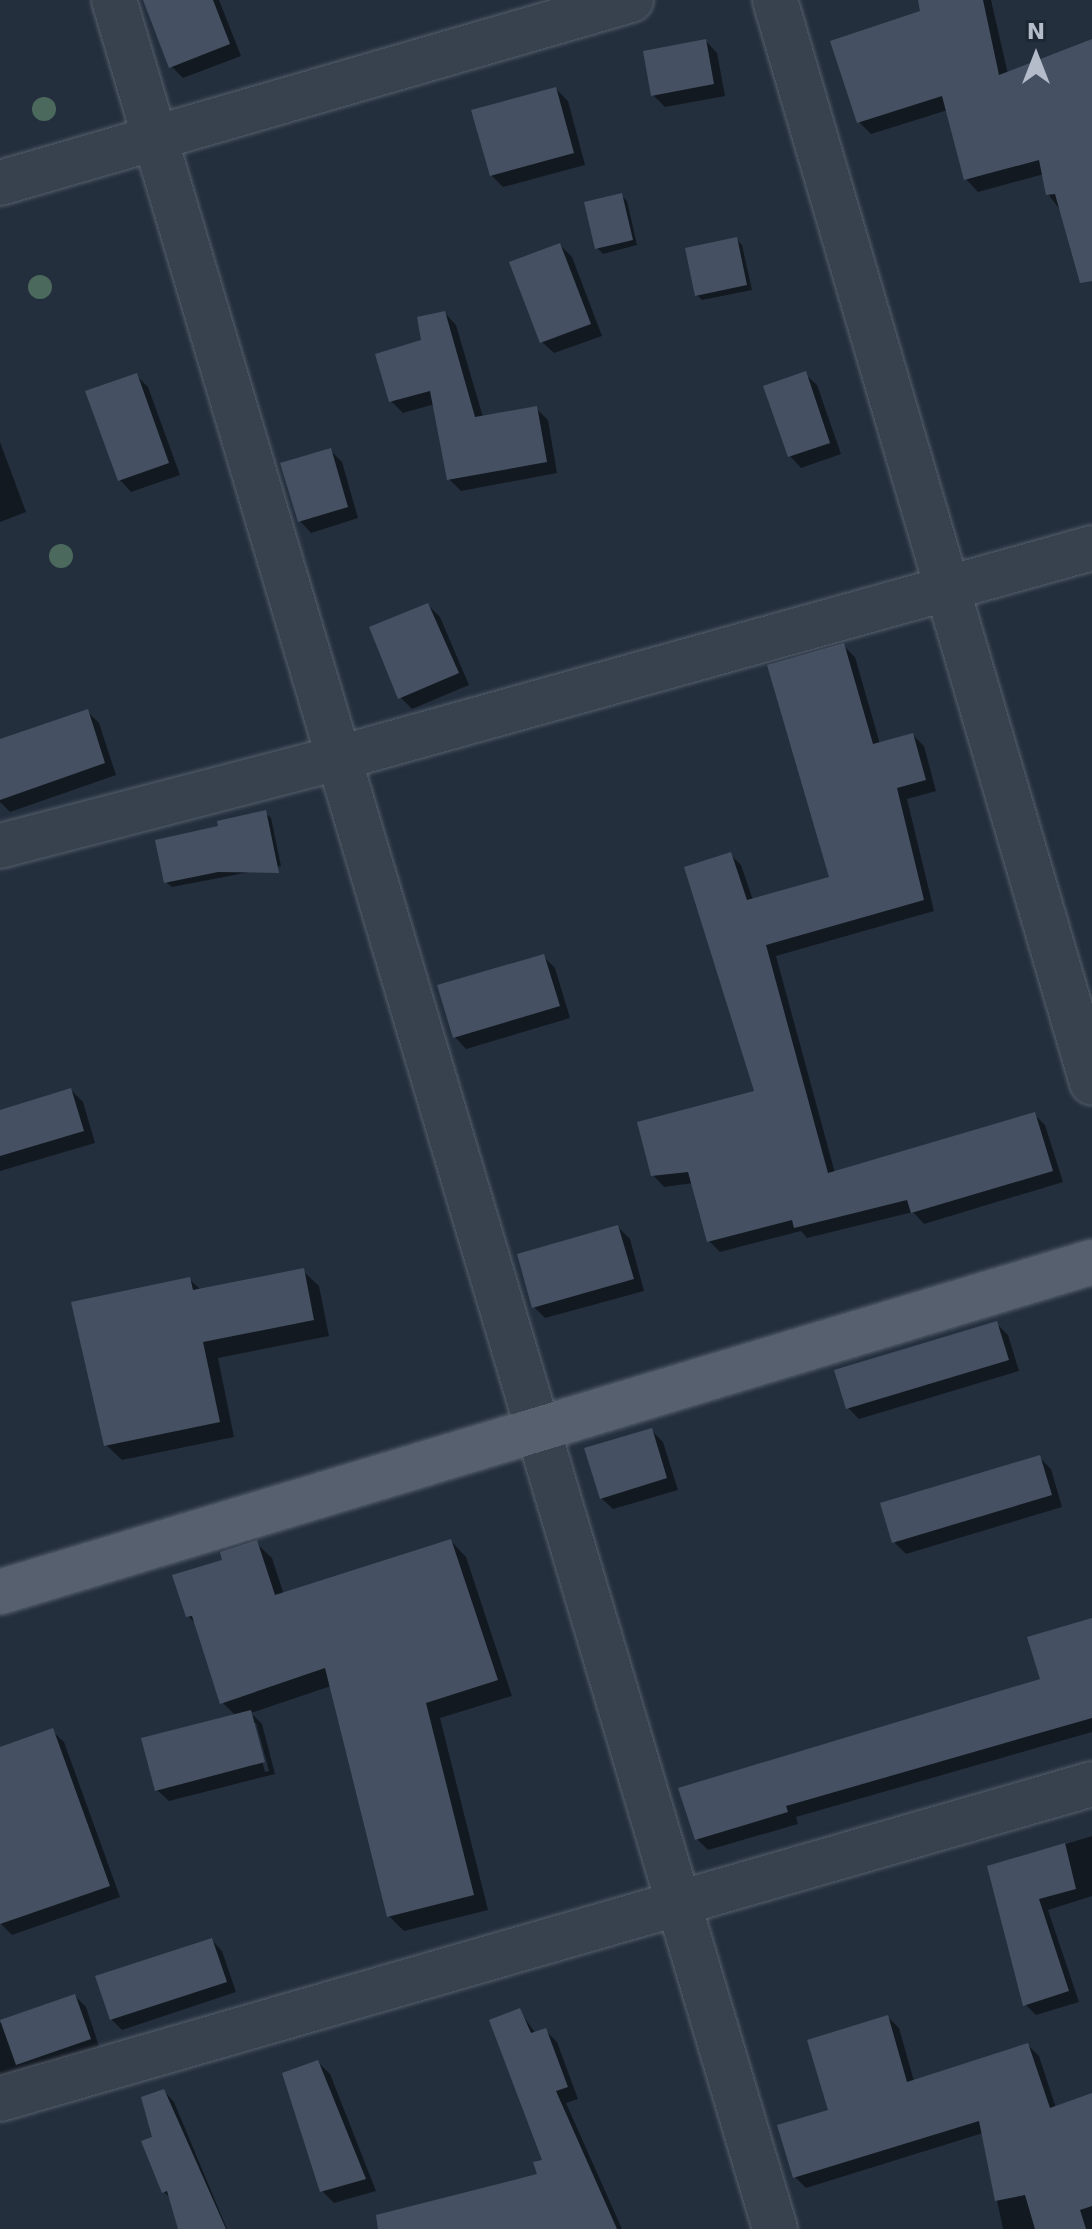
<!DOCTYPE html>
<style>
body{margin:0}
#map{position:relative;width:1092px;height:2229px;overflow:hidden;background:#242f3e;font-family:"DejaVu Sans",sans-serif}
div>[style]{position:absolute}
[style*='--x']{left:calc(var(--x)*1px);top:calc(var(--y)*1px);width:calc(var(--w)*1px);rotate:calc(var(--a)*1deg)}
.shadow>*{inset:0;background:#0007}
.building>*{inset:0;background:#455162}
.roads{filter:drop-shadow(0 0 2px #565f6c) drop-shadow(0 0 2px #565f6c)}
.minor>*{height:44px;margin:-22px;padding:0 22px;transform-origin:22px;border-radius:22px;background:#38414e}
.major>*{height:44px;margin:-22px;padding:0 22px;transform-origin:22px;border-radius:22px;background:#56606e}
.trees>*{width:24px;height:24px;margin:-12px;border-radius:50%;background:#4b6a5d}
span{translate:-50% -50%;white-space:nowrap;text-align:center;line-height:1.15;-webkit-text-stroke:7px #1d2633;paint-order:stroke}
.north{position:absolute;left:996px;top:16px;width:80px;height:80px;-webkit-text-stroke:6px #1d2633;paint-order:stroke;rotate:0deg;font-size:22px;font-weight:700;line-height:32px;text-align:center;color:#b4bcc9}
.north::after{content:'';display:block;margin:auto;width:28px;height:36px;background:#b4bcc9;clip-path:polygon(50% 0,100% 100%,50% 72%,0 100%)}
</style>
<div id="map">
<div class="shadow">
<div style="clip-path:polygon(145px 0,219px 0,241px 56px,183px 78px,171px 66px)"></div>
<div style="clip-path:polygon(920px 0,991px 0,1008px 74px,1092px 41px,1092px 252px,1048px 194px,1044px 174px,978px 192px,966px 179px,948px 110px,871px 134px,859px 122px,922px 13px)"></div>
<div style="clip-path:polygon(706px 41px,717px 53px,725px 96px,665px 107px,653px 95px)"></div>
<div style="clip-path:polygon(556px 89px,568px 101px,585px 165px,503px 187px,491px 175px)"></div>
<div style="clip-path:polygon(621px 195px,627px 201px,637px 245px,603px 254px,597px 248px)"></div>
<div style="clip-path:polygon(737px 240px,742px 245px,752px 290px,702px 300px,697px 295px)"></div>
<div style="clip-path:polygon(560px 245px,572px 257px,602px 336px,554px 353px,542px 342px)"></div>
<div style="clip-path:polygon(445px 313px,456px 325px,483px 417px,536px 408px,548px 420px,557px 473px,461px 491px,449px 479px,435px 404px,403px 413px,391px 401px,423px 342px)"></div>
<div style="clip-path:polygon(805px 374px,817px 385px,841px 454px,801px 468px,790px 456px)"></div>
<div style="clip-path:polygon(136px 375px,148px 387px,180px 475px,131px 492px,120px 480px)"></div>
<div style="clip-path:polygon(0 442px,26px 512px,0 522px)"></div>
<div style="clip-path:polygon(330px 450px,342px 462px,358px 518px,311px 533px,300px 521px)"></div>
<div style="clip-path:polygon(428px 605px,440px 617px,469px 685px,412px 709px,400px 697px)"></div>
<div style="clip-path:polygon(843px 645px,855px 657px,880px 744px,913px 735px,924px 746px,936px 791px,907px 799px,934px 911px,776px 956px,835px 1173px,1034px 1114px,1045px 1125px,1063px 1182px,924px 1224px,913px 1212px,807px 1238px,801px 1231px,720px 1252px,709px 1241px,693px 1183px,664px 1187px,653px 1175px,756px 1093px,730px 854px,741px 865px,753px 900px,832px 879px)"></div>
<div style="clip-path:polygon(87px 711px,99px 723px,116px 775px,10px 812px,0 802px,0 743px)"></div>
<div style="clip-path:polygon(265px 813px,271px 818px,281px 866px,172px 887px,166px 882px,221px 828px)"></div>
<div style="clip-path:polygon(544px 957px,555px 968px,570px 1018px,466px 1049px,455px 1037px)"></div>
<div style="clip-path:polygon(71px 1090px,83px 1102px,95px 1143px,0 1171px,0 1112px)"></div>
<div style="clip-path:polygon(618px 1227px,630px 1239px,644px 1291px,545px 1318px,534px 1307px)"></div>
<div style="clip-path:polygon(303px 1271px,319px 1286px,329px 1336px,218px 1358px,234px 1437px,122px 1460px,106px 1445px,190px 1280px,201px 1290px)"></div>
<div style="clip-path:polygon(996px 1323px,1008px 1335px,1019px 1371px,859px 1419px,848px 1408px)"></div>
<div style="clip-path:polygon(651px 1430px,663px 1442px,678px 1490px,613px 1509px,601px 1498px)"></div>
<div style="clip-path:polygon(1039px 1457px,1051px 1469px,1062px 1507px,906px 1554px,894px 1542px)"></div>
<div style="clip-path:polygon(evenodd,451px 1541px,466px 1557px,512px 1696px,440px 1718px,488px 1910px,404px 1931px,389px 1916px,331px 1686px,251px 1713px,262px 1724px,275px 1774px,169px 1801px,157px 1790px,236px 1716px,222px 1702px,197px 1625px,188px 1616px,224px 1561px,256px 1543px,272px 1558px,284px 1595px,451px 1541px,252px 1723px,256px 1723px,269px 1771px,265px 1772px,252px 1723px)"></div>
<div style="clip-path:polygon(1092px 1620px,1092px 1732px,796px 1817px,798px 1824px,708px 1850px,697px 1839px,1042px 1680px)"></div>
<div style="clip-path:polygon(52px 1731px,64px 1742px,120px 1897px,12px 1935px,0 1923px,0 1749px)"></div>
<div style="clip-path:polygon(1092px 1836px,1092px 1896px,1048px 1910px,1079px 2002px,1036px 2015px,1025px 2004px,989px 1868px)"></div>
<div style="clip-path:polygon(212px 1940px,222px 1951px,236px 1992px,122px 2030px,111px 2019px)"></div>
<div style="clip-path:polygon(75px 1996px,86px 2007px,100px 2049px,0 2080px,0 2023px)"></div>
<div style="clip-path:polygon(519px 2010px,536px 2034px,545px 2030px,557px 2042px,578px 2099px,566px 2103px,622px 2229px,410px 2229px,540px 2175px,544px 2161px)"></div>
<div style="clip-path:polygon(888px 2017px,899px 2028px,914px 2081px,1028px 2045px,1039px 2056px,1056px 2108px,1092px 2095px,1092px 2229px,1003px 2229px,983px 2133px,806px 2188px,795px 2177px)"></div>
<div style="clip-path:polygon(318px 2062px,330px 2074px,376px 2191px,334px 2203px,322px 2191px)"></div>
<div style="clip-path:polygon(164px 2091px,174px 2102px,227px 2229px,180px 2229px,172px 2200px,164px 2192px,154px 2138px)"></div>
</div>
<div class="building">
<div style="clip-path:polygon(143px 0,213px 0,230px 44px,169px 68px)"></div>
<div style="clip-path:polygon(918px 0,983px 0,999px 75px,1092px 39px,1092px 281px,1080px 283px,1055px 194px,1046px 195px,1039px 160px,964px 180px,942px 96px,857px 123px,830px 41px,920px 11px)"></div>
<div style="clip-path:polygon(706px 39px,714px 84px,651px 96px,643px 51px)"></div>
<div style="clip-path:polygon(556px 87px,574px 153px,490px 176px,471px 110px)"></div>
<div style="clip-path:polygon(622px 193px,633px 240px,595px 249px,584px 202px)"></div>
<div style="clip-path:polygon(737px 237px,747px 285px,695px 296px,685px 248px)"></div>
<div style="clip-path:polygon(560px 243px,591px 324px,540px 343px,509px 262px)"></div>
<div style="clip-path:polygon(445px 311px,475px 417px,537px 406px,547px 462px,447px 480px,430px 391px,389px 402px,375px 354px,421px 340px,417px 317px)"></div>
<div style="clip-path:polygon(806px 371px,830px 443px,788px 457px,763px 386px)"></div>
<div style="clip-path:polygon(137px 373px,169px 463px,118px 481px,85px 391px)"></div>
<div style="clip-path:polygon(331px 448px,348px 507px,298px 522px,280px 463px)"></div>
<div style="clip-path:polygon(428px 603px,459px 673px,398px 699px,369px 627px)"></div>
<div style="clip-path:polygon(844px 643px,873px 744px,913px 733px,926px 780px,897px 788px,924px 900px,766px 945px,828px 1173px,1035px 1112px,1053px 1171px,911px 1213px,907px 1200px,794px 1228px,792px 1220px,707px 1242px,688px 1172px,651px 1176px,637px 1122px,754px 1091px,684px 867px,731px 852px,747px 900px,829px 877px,767px 665px)"></div>
<div style="clip-path:polygon(88px 709px,105px 763px,0 800px,0 739px)"></div>
<div style="clip-path:polygon(266px 810px,279px 873px,218px 872px,164px 883px,155px 840px,218px 826px,217px 821px)"></div>
<div style="clip-path:polygon(544px 954px,560px 1006px,453px 1038px,437px 985px)"></div>
<div style="clip-path:polygon(71px 1088px,84px 1131px,0 1156px,0 1110px)"></div>
<div style="clip-path:polygon(618px 1225px,634px 1279px,532px 1308px,517px 1254px)"></div>
<div style="clip-path:polygon(304px 1268px,314px 1320px,203px 1342px,220px 1422px,104px 1446px,71px 1302px,190px 1277px,193px 1290px)"></div>
<div style="clip-path:polygon(997px 1321px,1009px 1360px,846px 1409px,834px 1370px)"></div>
<div style="clip-path:polygon(652px 1428px,667px 1478px,600px 1499px,584px 1448px)"></div>
<div style="clip-path:polygon(1040px 1455px,1052px 1495px,892px 1543px,880px 1503px)"></div>
<div style="clip-path:polygon(451px 1539px,498px 1680px,426px 1703px,474px 1895px,387px 1917px,325px 1668px,220px 1704px,192px 1616px,186px 1617px,172px 1575px,222px 1560px,220px 1552px,257px 1540px,275px 1595px)"></div>
<div style="clip-path:polygon(1092px 1618px,1092px 1718px,786px 1806px,788px 1812px,695px 1840px,678px 1788px,1040px 1679px,1027px 1637px)"></div>
<div style="clip-path:polygon(251px 1710px,265px 1762px,155px 1791px,141px 1738px)"></div>
<div style="clip-path:polygon(53px 1728px,110px 1886px,0 1924px,0 1747px)"></div>
<div style="clip-path:polygon(1065px 1843px,1076px 1889px,1039px 1899px,1069px 1991px,1023px 2006px,987px 1866px)"></div>
<div style="clip-path:polygon(212px 1938px,227px 1982px,110px 2020px,95px 1976px)"></div>
<div style="clip-path:polygon(75px 1994px,91px 2039px,16px 2065px,0 2020px)"></div>
<div style="clip-path:polygon(520px 2008px,531px 2033px,546px 2028px,568px 2087px,556px 2091px,617px 2229px,378px 2229px,376px 2215px,537px 2174px,533px 2162px,542px 2160px,489px 2020px)"></div>
<div style="clip-path:polygon(888px 2015px,907px 2082px,1028px 2043px,1050px 2108px,1092px 2093px,1092px 2206px,1080px 2210px,1086px 2229px,1035px 2229px,1025px 2195px,995px 2201px,979px 2121px,793px 2178px,777px 2125px,828px 2110px,807px 2040px)"></div>
<div style="clip-path:polygon(318px 2060px,366px 2179px,320px 2192px,282px 2073px)"></div>
<div style="clip-path:polygon(164px 2089px,226px 2229px,178px 2229px,167px 2191px,162px 2193px,141px 2141px,152px 2137px,141px 2097px)"></div>
</div>
<div class="roads">
<div class="minor">
<div style="--x:114;--y:0;--w:2325;--a:73.48"></div>
<div style="--x:775;--y:0;--w:1128;--a:73.68"></div>
<div style="--x:0;--y:183;--w:657;--a:-16.17"></div>
<div style="--x:0;--y:846;--w:350;--a:-14.6"></div>
<div style="--x:339;--y:758;--w:782;--a:-15.58"></div>
<div style="--x:0;--y:2099;--w:1137;--a:-16.09"></div>
</div>
<div class="major">
<div style="--x:0;--y:1592;--w:1141;--a:-16.81"></div>
</div>
</div>
<div class="trees">
<div style="left:44px;top:109px"></div>
<div style="left:40px;top:287px"></div>
<div style="left:61px;top:556px"></div>
</div>
<div class="north">N</div>
</div>
